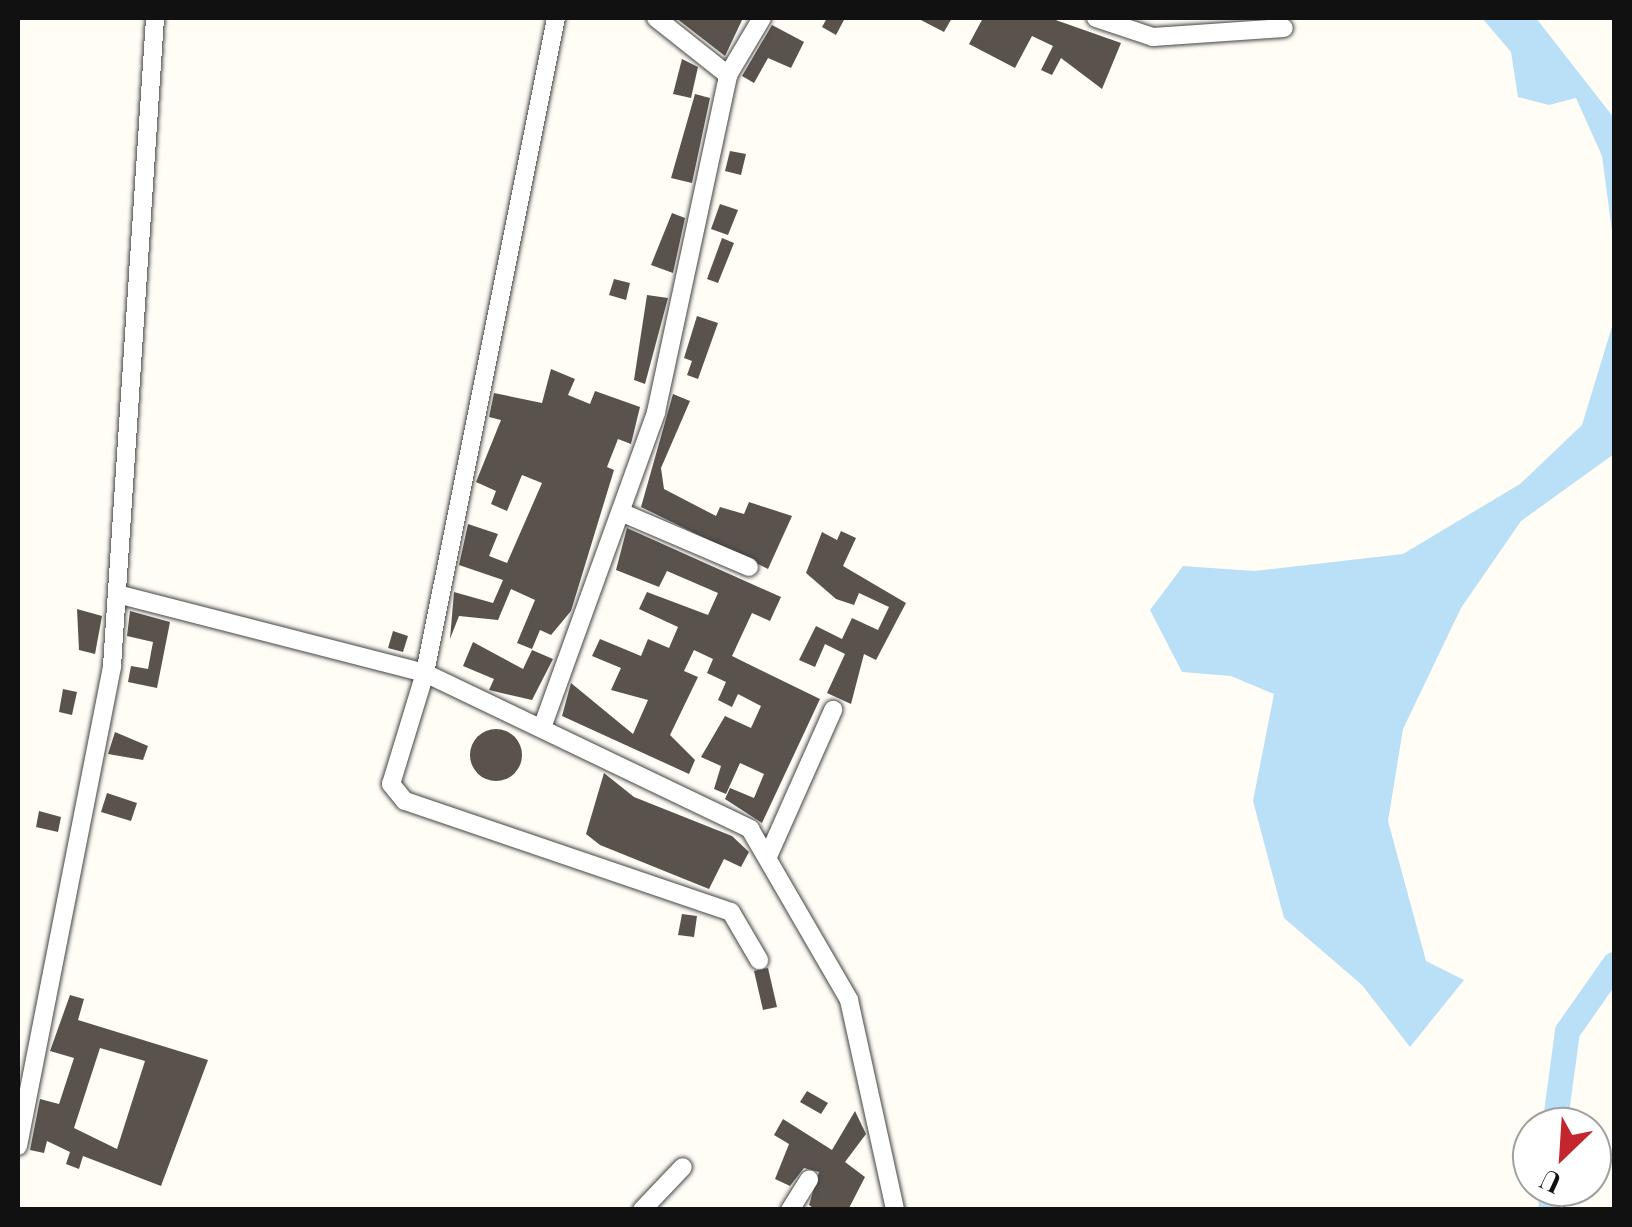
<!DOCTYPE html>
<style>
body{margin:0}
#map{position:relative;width:1632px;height:1227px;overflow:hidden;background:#fffdf5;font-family:"Playfair Display",serif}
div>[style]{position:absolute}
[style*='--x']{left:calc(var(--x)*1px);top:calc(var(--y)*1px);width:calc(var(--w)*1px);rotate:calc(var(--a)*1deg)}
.water>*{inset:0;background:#b9e0f7}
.river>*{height:25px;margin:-12.5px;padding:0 12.5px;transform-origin:12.5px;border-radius:12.5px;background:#b9e0f7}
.building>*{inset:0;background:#5a524d}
.round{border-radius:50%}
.roads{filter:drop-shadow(0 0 2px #444) drop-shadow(0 0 2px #444)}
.minor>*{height:18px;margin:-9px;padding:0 9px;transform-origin:9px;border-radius:9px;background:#fff}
span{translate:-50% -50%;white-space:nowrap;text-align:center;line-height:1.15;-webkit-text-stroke:10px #fff;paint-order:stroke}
.frame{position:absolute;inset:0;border:20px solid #111;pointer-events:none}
.north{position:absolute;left:1512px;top:1107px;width:100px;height:100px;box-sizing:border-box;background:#fff;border:2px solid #a0a0a0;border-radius:50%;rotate:205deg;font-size:28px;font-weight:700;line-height:40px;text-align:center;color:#111}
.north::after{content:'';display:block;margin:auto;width:35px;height:45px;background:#c4262e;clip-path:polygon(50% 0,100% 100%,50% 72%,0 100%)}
</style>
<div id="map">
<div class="water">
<div style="clip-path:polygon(1482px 18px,1536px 18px,1614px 118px,1614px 246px,1602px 156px,1576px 98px,1549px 105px,1518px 97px,1511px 52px)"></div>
<div style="clip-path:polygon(1614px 320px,1614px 454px,1521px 521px,1461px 608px,1403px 729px,1388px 821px,1426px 961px,1464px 980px,1410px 1047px,1362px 985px,1284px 918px,1253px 801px,1274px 694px,1231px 676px,1182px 672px,1150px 610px,1183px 566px,1254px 571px,1403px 554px,1520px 484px,1582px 425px)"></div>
</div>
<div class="river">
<div style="--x:1554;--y:1127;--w:97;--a:-82.3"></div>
<div style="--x:1567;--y:1031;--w:82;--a:-55"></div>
<div style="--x:1550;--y:1187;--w:23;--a:88"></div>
</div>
<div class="building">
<div style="clip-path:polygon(676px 18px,743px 18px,725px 56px)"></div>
<div style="clip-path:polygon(827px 18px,845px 18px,836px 35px,822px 27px)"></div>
<div style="clip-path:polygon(917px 18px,952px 18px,944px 32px)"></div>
<div style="clip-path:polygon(983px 18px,1050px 18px,1121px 43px,1102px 89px,1061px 58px,1052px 75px,1041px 70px,1053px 46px,1032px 36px,1015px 68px,969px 44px)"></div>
<div style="clip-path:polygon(772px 25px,804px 42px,791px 68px,768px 58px,754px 83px,742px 76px)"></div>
<div style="clip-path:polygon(682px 59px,698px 67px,691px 98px,673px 94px)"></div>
<div style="clip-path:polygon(695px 94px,710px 98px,692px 183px,671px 178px)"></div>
<div style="clip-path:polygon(730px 151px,746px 154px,741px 175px,725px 171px)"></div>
<div style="clip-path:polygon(720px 204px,738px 210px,728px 235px,711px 229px)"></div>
<div style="clip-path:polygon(672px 213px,685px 218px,673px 273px,651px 265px)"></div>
<div style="clip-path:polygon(722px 238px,734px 243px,718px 283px,707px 279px)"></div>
<div style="clip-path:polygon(614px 279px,630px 283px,626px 300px,609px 295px)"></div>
<div style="clip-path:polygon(647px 295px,668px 298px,645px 384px,634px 380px)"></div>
<div style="clip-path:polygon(697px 316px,718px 323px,698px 379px,687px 375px,692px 361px,684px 358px)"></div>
<div style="clip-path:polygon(551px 369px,575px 379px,568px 395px,590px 404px,595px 391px,640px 407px,631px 444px,618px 439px,607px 467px,614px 470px,571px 611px,551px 635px,540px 630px,532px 649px,517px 643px,535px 600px,511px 589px,498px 620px,459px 616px,450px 639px,454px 592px,493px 603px,503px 580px,459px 565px,468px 524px,498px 534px,489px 556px,507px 563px,542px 483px,522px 475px,507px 511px,491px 504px,496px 491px,476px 482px,501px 420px,489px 417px,494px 393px,542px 403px)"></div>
<div style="clip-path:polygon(673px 394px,690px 401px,661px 468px,664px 489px,716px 516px,720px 507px,744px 514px,749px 502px,792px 516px,768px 569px,641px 507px)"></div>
<div style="clip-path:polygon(627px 528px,781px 597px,770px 621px,752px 613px,732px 656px,820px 699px,762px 823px,725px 799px,730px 788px,754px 798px,764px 774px,740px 763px,726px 794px,714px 789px,721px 766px,701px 757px,725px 716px,751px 728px,761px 706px,738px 694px,732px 707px,718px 700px,726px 682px,707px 673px,713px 659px,694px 650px,684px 671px,698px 677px,670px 735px,695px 760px,689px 774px,562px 716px,571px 683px,633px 734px,648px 700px,611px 690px,621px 668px,592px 656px,600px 639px,641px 656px,648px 639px,669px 648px,678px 627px,639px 609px,647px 592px,708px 615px,718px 593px,667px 571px,659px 587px,616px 570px)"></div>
<div style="clip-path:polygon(841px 531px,856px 538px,843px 566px,906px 603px,876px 660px,864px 654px,851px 704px,827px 693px,845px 654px,825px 644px,815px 667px,799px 660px,816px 626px,842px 639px,852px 618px,878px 630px,889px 607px,859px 593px,854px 605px,836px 599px,806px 573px,822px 532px,837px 540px)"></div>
<div style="clip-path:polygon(77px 609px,102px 616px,95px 654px,79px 650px)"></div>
<div style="clip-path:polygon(130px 611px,170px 622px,157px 688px,128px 682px,131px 666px,148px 669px,153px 642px,127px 636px)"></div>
<div style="clip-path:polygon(393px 631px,408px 636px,403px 652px,388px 648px)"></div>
<div style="clip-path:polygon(473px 642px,523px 669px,532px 650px,553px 659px,532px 700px,489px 690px,494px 679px,463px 666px)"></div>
<div style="clip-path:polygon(63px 689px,77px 692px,72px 715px,59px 712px)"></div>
<div class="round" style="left:470px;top:729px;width:52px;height:52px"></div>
<div style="clip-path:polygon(115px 732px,148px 746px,143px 760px,108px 754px)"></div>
<div style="clip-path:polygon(604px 773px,634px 797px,732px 836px,749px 852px,741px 867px,724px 859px,709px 889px,600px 845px,586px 834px)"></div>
<div style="clip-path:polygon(107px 793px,137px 803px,131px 821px,101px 812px)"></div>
<div style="clip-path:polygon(39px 811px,61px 817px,58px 832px,36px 827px)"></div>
<div style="clip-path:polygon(682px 914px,697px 916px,694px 937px,678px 935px)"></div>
<div style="clip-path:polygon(768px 968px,777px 1007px,763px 1010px,754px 971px)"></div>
<div style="clip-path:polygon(evenodd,70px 995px,84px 999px,78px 1020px,208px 1060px,161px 1186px,83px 1156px,79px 1169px,66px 1164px,70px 1152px,47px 1141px,44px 1153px,30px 1150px,40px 1099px,59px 1104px,74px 1058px,50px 1051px,70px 995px,100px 1048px,145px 1061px,117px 1149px,74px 1128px,100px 1048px)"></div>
<div style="clip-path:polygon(807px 1091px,828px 1103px,821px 1114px,800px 1102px)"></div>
<div style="clip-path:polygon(855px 1111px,866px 1134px,845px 1162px,865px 1177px,848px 1210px,816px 1210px,809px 1205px,819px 1172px,804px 1168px,790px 1186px,775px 1179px,789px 1144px,774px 1135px,783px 1119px,832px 1150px)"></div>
</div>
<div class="roads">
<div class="minor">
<div style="--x:556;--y:18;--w:668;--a:101.31"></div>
<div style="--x:425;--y:673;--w:116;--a:107"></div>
<div style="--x:391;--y:784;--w:22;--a:51"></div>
<div style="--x:405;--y:801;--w:344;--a:18.8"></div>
<div style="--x:731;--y:912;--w:56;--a:59.7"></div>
<div style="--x:656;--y:18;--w:92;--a:38.4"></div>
<div style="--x:1096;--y:18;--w:60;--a:18.4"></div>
<div style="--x:1153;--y:37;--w:131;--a:-3.9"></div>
<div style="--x:623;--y:513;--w:137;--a:23.2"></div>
<div style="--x:117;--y:594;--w:318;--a:14.4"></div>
<div style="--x:425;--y:673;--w:361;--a:25.6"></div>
<div style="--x:750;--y:829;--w:198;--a:59.9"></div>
<div style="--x:849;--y:1000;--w:215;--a:77.6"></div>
<div style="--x:543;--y:725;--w:333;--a:-70.1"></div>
<div style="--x:656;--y:412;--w:345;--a:-77.9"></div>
<div style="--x:728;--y:75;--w:66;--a:-59.2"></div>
<div style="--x:769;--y:854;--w:158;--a:-66"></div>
<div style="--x:18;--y:1146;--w:489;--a:-78.9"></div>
<div style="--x:112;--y:666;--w:649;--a:-86.2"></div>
<div style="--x:642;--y:1210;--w:59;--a:-46.4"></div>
<div style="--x:790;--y:1210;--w:36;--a:-58"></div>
</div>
</div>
<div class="frame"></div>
<div class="north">U</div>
</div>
